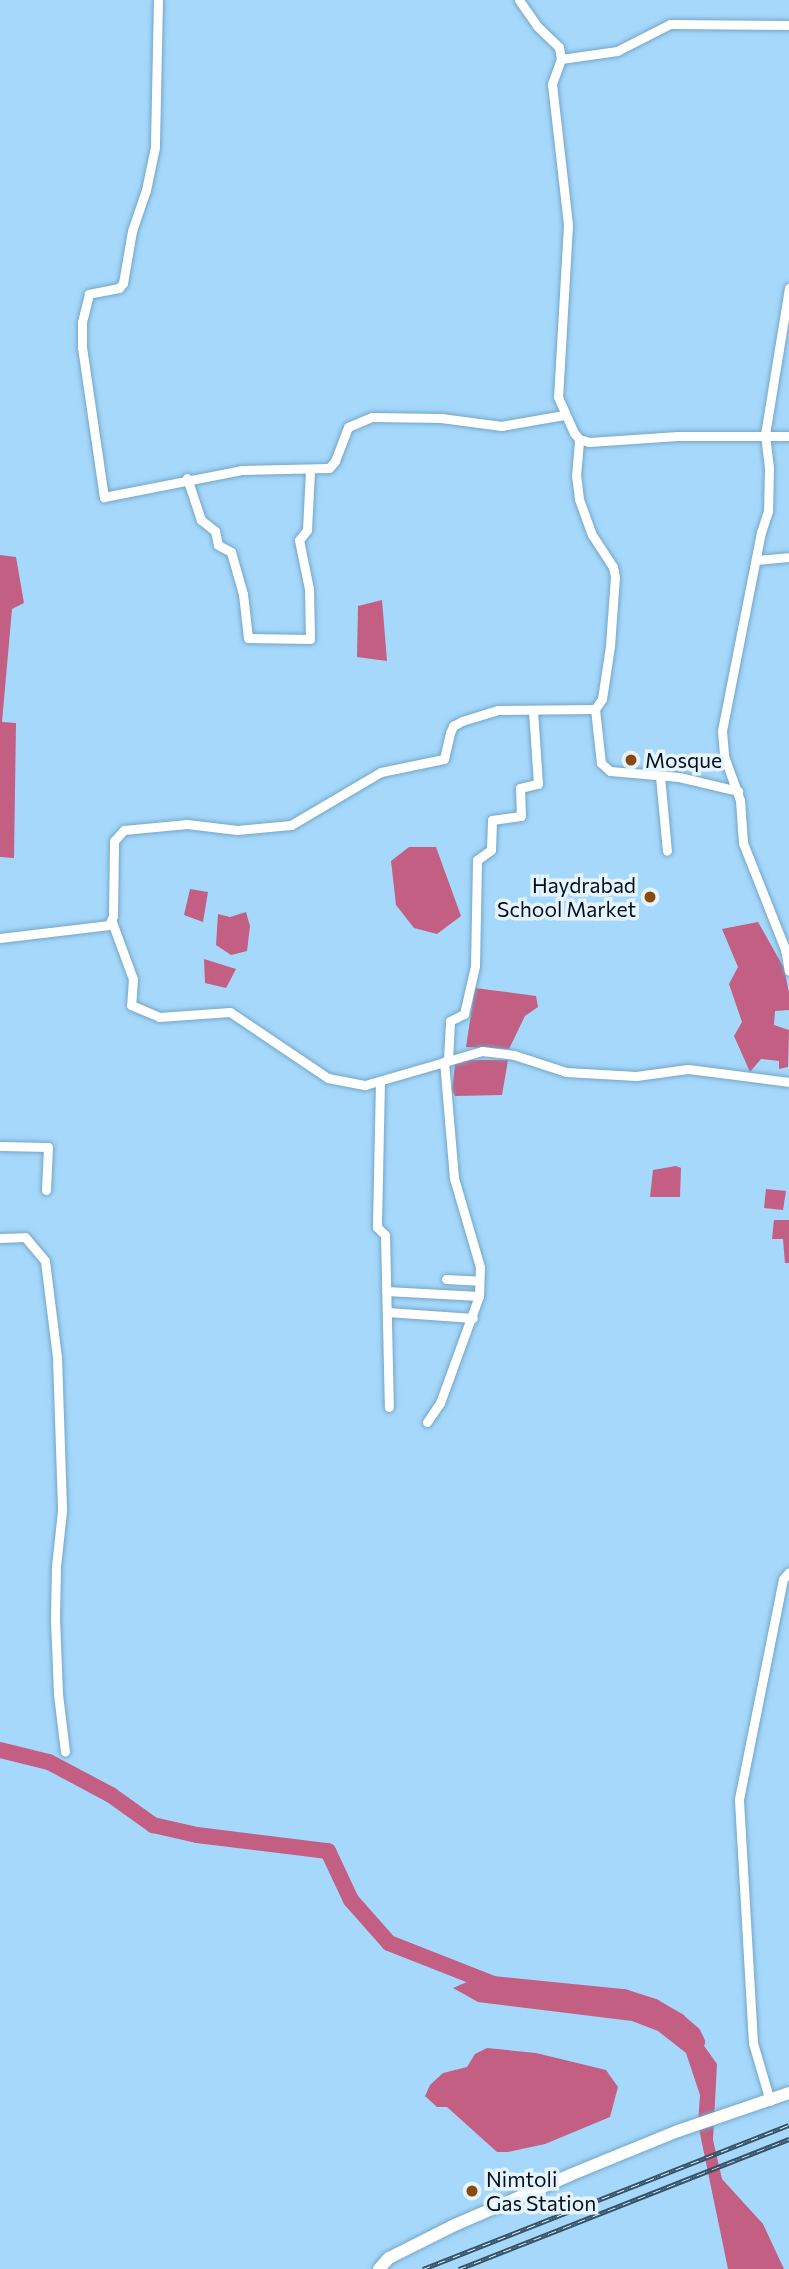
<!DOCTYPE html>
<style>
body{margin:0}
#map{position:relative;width:789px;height:2269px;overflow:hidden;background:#a5d8fb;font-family:Commissioner,sans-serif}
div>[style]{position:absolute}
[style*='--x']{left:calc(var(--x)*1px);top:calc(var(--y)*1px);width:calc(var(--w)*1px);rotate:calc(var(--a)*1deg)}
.water>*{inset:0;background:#c25f83}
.river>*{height:16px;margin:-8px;padding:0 8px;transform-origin:8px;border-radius:8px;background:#c25f83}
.roads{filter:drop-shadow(0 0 2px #74a6c7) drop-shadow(0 0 2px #74a6c7)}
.minor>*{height:9px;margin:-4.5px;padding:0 4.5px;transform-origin:4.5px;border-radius:4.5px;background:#fff}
.major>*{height:12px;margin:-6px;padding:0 6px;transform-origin:6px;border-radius:6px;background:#fff}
.rail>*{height:5px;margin-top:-2.5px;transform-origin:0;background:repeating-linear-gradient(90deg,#e5f4ff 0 8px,#365064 0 16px);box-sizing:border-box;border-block:2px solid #365064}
.dots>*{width:19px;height:19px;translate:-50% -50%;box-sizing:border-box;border:4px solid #e5f4ff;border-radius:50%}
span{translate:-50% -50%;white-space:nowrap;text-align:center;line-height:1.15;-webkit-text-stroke:7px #e5f4ff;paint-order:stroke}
.poi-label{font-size:21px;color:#000f1b}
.left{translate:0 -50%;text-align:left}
.right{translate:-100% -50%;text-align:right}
</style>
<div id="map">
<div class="water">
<div style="clip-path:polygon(0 555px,16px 557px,24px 603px,12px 609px,2px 722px,16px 723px,14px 858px,0 857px)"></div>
<div style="clip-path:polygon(382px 600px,387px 661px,357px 657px,358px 606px)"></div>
<div style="clip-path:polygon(409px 847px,436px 847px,461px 916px,437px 934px,414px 928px,396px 905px,391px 861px)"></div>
<div style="clip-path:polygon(190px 889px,208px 892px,203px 922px,184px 915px)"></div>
<div style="clip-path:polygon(246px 912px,250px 926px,247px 951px,231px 955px,216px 945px,218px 914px,230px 917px)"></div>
<div style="clip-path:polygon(758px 922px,784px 968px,789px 993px,789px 1010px,775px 1011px,774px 1025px,789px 1030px,788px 1067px,779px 1069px,779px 1061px,761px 1059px,750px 1072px,734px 1036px,742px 1022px,729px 984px,738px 967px,722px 929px)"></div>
<div style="clip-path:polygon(204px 959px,236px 969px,226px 988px,205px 983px)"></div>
<div style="clip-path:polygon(475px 988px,536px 996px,538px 1007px,525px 1016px,509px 1049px,466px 1047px)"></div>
<div style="clip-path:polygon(461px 1060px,508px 1060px,502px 1095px,455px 1096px,452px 1091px,455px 1064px)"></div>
<div style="clip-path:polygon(676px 1166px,681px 1168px,680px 1197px,650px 1197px,653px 1170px)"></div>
<div style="clip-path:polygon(766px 1189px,786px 1191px,783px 1210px,764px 1208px)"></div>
<div style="clip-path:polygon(774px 1220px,789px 1220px,789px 1263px,785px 1263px,783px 1239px,772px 1239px)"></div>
<div style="clip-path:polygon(467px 1982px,489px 1990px,561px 1998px,601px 1996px,660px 2009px,697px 2036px,717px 2064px,713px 2140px,722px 2179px,763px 2224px,784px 2269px,728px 2269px,698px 2124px,700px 2095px,686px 2053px,658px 2031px,632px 2021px,478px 2002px,453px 1988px)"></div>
<div style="clip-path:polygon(487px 2048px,536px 2053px,606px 2070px,618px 2087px,610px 2117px,545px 2144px,508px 2152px,497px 2152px,447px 2107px,437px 2107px,425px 2096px,430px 2085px,443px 2073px,467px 2067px,475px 2054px)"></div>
</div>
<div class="river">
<div style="--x:0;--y:1750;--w:50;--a:13.8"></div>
<div style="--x:49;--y:1762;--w:70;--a:28"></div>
<div style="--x:111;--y:1795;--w:52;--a:35.5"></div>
<div style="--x:153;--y:1825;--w:45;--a:12.8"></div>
<div style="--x:197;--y:1835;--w:132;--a:7"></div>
<div style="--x:328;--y:1851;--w:54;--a:64.9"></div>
<div style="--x:351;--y:1900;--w:57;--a:48.5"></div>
<div style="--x:389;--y:1943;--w:112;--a:21.5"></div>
<div style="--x:493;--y:1984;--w:132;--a:5.7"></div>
<div style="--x:624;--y:1997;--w:32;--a:18"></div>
<div style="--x:654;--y:2007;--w:28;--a:30"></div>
<div style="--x:678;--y:2021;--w:20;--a:41"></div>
<div style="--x:693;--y:2034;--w:9;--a:63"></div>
</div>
<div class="roads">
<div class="minor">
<div style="--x:158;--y:0;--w:147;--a:91.2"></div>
<div style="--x:155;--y:147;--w:44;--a:101.8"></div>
<div style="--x:146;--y:190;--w:43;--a:108.9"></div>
<div style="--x:132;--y:231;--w:53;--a:99.8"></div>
<div style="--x:123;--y:283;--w:6;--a:129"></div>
<div style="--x:119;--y:288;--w:31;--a:169"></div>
<div style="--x:89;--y:294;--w:29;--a:104"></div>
<div style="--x:82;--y:322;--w:25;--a:90"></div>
<div style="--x:82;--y:347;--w:152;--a:81.7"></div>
<div style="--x:104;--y:497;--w:140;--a:-11.1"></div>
<div style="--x:241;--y:470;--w:88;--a:-1.3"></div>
<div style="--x:329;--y:468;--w:9;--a:-49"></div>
<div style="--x:335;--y:461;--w:36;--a:-69"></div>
<div style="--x:348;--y:427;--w:26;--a:-23"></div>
<div style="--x:372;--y:417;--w:69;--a:0.8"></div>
<div style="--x:441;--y:418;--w:61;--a:7.6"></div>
<div style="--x:501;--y:426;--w:64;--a:-9.9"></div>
<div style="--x:519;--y:0;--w:32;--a:55"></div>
<div style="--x:537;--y:26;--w:30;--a:44"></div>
<div style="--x:559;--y:47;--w:12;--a:81"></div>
<div style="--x:561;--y:59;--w:27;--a:110"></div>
<div style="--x:552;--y:84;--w:142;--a:83.5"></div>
<div style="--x:568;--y:225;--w:172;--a:93.3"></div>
<div style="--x:558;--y:397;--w:39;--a:66"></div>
<div style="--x:574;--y:433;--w:8;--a:50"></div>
<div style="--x:579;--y:439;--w:10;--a:17"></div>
<div style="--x:589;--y:442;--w:89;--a:-3.9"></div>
<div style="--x:678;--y:436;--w:111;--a:0"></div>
<div style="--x:561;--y:59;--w:57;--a:-8.1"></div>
<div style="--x:617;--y:51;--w:59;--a:-27"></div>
<div style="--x:670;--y:24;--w:119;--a:0.5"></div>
<div style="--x:789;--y:288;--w:149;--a:99.3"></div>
<div style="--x:765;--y:435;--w:33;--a:83"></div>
<div style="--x:769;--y:468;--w:43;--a:91.3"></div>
<div style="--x:768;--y:511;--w:22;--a:108"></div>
<div style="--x:761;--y:532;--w:203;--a:101.1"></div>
<div style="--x:722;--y:731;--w:25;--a:85"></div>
<div style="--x:724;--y:756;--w:47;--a:70"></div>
<div style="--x:740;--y:800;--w:43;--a:86"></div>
<div style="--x:743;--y:843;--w:114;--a:68.4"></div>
<div style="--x:785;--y:949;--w:22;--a:80"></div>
<div style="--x:187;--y:478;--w:44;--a:71.6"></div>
<div style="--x:201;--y:520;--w:18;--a:38"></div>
<div style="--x:215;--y:531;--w:14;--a:78"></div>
<div style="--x:218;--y:545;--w:15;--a:28"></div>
<div style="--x:231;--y:552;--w:44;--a:74.1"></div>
<div style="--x:243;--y:594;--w:44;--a:83.5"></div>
<div style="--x:248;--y:638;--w:62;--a:0.9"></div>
<div style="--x:310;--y:639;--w:50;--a:-91.1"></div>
<div style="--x:309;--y:589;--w:50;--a:-101.5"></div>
<div style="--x:299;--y:540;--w:13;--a:-51"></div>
<div style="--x:307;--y:530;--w:60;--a:-87.1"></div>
<div style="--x:756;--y:560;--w:33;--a:-5"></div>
<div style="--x:595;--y:709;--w:54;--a:83.7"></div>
<div style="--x:601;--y:763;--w:12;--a:42"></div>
<div style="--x:610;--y:771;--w:69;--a:5"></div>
<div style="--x:679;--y:777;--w:61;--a:13.3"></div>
<div style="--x:660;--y:776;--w:75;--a:84.7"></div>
<div style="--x:112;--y:922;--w:61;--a:69.8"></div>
<div style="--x:133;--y:979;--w:26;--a:94"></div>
<div style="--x:131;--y:1005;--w:30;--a:23"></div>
<div style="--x:159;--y:1017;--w:71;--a:-4"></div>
<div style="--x:230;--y:1012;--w:118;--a:34"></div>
<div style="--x:328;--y:1078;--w:38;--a:11"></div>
<div style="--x:365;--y:1085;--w:122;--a:-16.2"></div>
<div style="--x:482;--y:1051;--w:32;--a:7"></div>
<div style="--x:514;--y:1055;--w:55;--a:18.1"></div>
<div style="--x:566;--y:1072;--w:70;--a:3.3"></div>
<div style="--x:636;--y:1076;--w:52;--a:-7.7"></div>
<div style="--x:688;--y:1069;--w:102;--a:7.3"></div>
<div style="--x:0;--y:938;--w:110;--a:-6.8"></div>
<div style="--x:109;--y:925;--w:10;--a:-66"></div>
<div style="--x:113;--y:916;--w:75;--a:-89.2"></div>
<div style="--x:114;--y:841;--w:15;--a:-48"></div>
<div style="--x:124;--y:830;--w:63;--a:-5.4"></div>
<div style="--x:187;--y:824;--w:50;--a:6.8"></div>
<div style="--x:237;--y:830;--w:54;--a:-5.3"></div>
<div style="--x:291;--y:825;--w:104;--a:-30.5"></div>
<div style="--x:381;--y:772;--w:64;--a:-11.7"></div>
<div style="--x:444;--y:759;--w:27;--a:-77"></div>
<div style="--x:450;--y:733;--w:8;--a:-67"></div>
<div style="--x:453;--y:726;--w:10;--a:-29"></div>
<div style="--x:462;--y:721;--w:38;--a:-17"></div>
<div style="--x:498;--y:710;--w:97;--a:-0.6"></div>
<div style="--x:595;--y:709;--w:12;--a:-55"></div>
<div style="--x:602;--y:699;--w:54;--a:-81.4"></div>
<div style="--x:610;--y:646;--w:69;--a:-85.9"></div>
<div style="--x:615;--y:577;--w:10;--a:-101"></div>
<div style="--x:613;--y:567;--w:38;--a:-123"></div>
<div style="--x:592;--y:535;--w:38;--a:-110"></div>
<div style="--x:579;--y:499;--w:23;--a:-97"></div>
<div style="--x:576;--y:476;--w:37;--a:-85"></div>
<div style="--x:448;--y:1060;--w:39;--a:-87"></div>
<div style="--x:450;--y:1021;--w:16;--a:-27"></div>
<div style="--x:464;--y:1014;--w:49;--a:-77.1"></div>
<div style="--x:475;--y:966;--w:106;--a:-88.9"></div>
<div style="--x:477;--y:860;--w:17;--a:-36"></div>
<div style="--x:491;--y:850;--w:30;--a:-88"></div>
<div style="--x:492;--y:820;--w:29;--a:-8"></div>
<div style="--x:521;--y:816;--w:28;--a:-92"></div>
<div style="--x:520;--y:788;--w:18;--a:-13"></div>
<div style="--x:538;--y:784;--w:74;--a:-93.9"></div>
<div style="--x:380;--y:1081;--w:146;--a:91.2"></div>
<div style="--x:377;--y:1227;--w:11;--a:45"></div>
<div style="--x:385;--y:1235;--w:172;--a:88.7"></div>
<div style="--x:0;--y:1146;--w:48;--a:1.2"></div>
<div style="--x:48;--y:1147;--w:43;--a:92.7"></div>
<div style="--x:0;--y:1238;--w:25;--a:-2"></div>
<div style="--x:25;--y:1237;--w:31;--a:50"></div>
<div style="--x:45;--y:1261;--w:97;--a:82.9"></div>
<div style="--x:57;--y:1357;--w:154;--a:88.1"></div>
<div style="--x:62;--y:1511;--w:55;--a:96.2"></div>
<div style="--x:56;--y:1566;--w:53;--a:91.1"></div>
<div style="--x:55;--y:1619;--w:75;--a:87.7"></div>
<div style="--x:58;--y:1694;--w:58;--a:83.1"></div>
<div style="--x:446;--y:1279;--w:33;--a:3"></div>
<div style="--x:386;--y:1291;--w:93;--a:3.1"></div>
<div style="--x:387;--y:1312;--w:86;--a:4"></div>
<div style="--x:427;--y:1422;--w:23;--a:-56"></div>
<div style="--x:440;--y:1403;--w:114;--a:-70"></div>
<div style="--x:479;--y:1296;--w:29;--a:-88"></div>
<div style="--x:480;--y:1267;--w:93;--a:-106.3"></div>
<div style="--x:454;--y:1178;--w:117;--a:-94.9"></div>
<div style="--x:770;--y:2101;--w:60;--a:-106.3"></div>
<div style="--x:753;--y:2043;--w:244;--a:-93.3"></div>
<div style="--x:739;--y:1799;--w:224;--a:-78.7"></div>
<div style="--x:783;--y:1579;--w:9;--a:-49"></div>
</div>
<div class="major">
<div style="--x:379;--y:2269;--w:15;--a:-48"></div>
<div style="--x:389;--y:2258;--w:76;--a:-26.6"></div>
<div style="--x:457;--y:2224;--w:123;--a:-23.4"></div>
<div style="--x:570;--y:2175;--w:117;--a:-22.2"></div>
<div style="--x:678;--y:2131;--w:117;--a:-18.9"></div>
</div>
</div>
<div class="rail">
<div style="--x:423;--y:2269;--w:393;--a:-21.5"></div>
<div style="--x:459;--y:2269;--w:355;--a:-21.5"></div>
</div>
<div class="dots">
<div style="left:631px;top:760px;background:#874a0a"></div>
<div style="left:650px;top:897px;background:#874a0a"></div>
<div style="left:472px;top:2191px;background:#874a0a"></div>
</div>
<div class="poi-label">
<span class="left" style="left:645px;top:760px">Mosque</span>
<span class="right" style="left:636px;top:897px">Haydrabad<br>School Market</span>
<span class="left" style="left:486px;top:2191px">Nimtoli<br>Gas Station</span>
</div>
</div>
